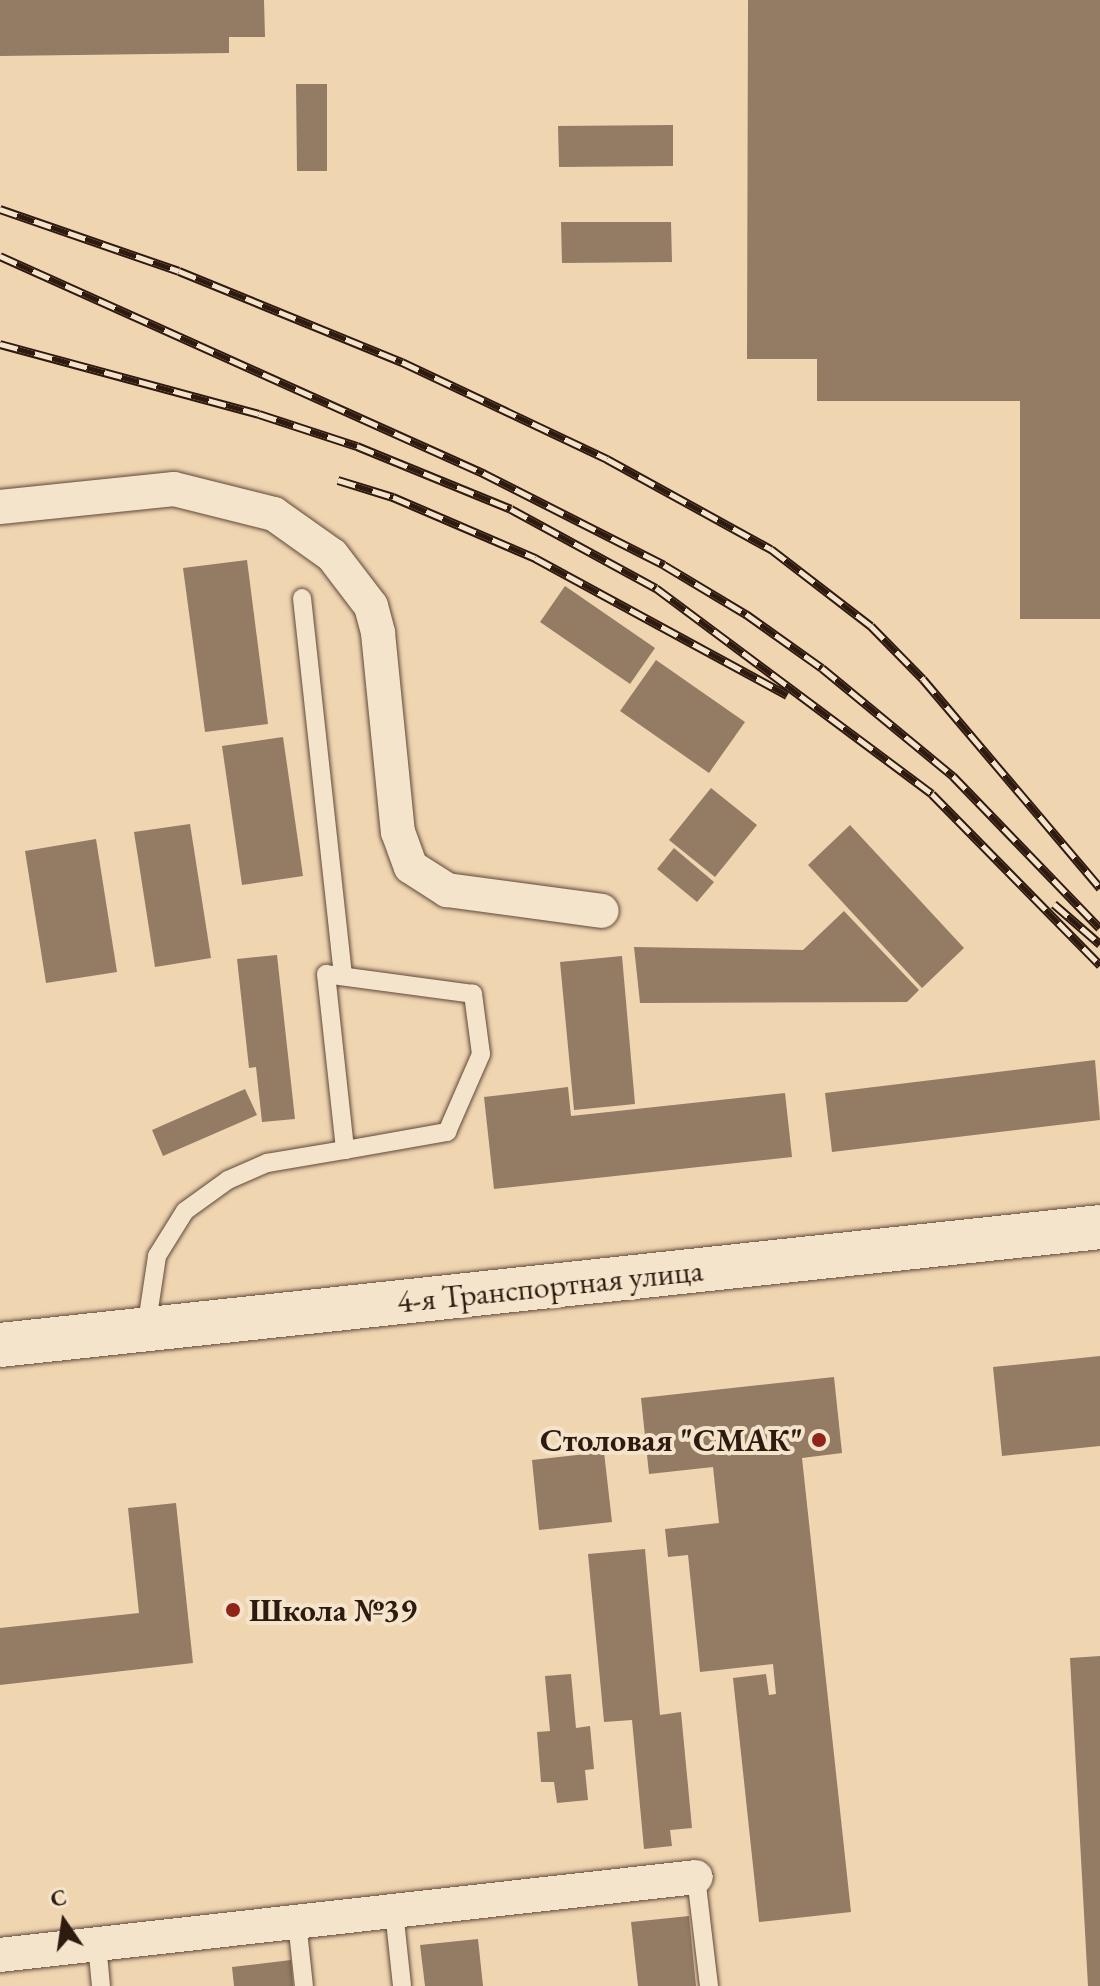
<!DOCTYPE html>
<meta charset="utf-8">
<style>
body{margin:0}
#map{position:relative;width:1100px;height:1986px;overflow:hidden;background:#f0d5b1;font-family:"EB Garamond",serif}
div>[style]{position:absolute}
[style*='--x']{left:calc(var(--x)*1px);top:calc(var(--y)*1px);width:calc(var(--w)*1px);rotate:calc(var(--a)*1deg)}
.building>*{inset:0;background:#937b64}
.roads{filter:drop-shadow(0 0 2px #5f4938) drop-shadow(0 0 2px #5f4938)}
.service>*{height:18px;margin:-9px;padding:0 9px;transform-origin:9px;border-radius:9px;background:#f5e4cc}
.minor>*{height:34px;margin:-17px;padding:0 17px;transform-origin:17px;border-radius:17px;background:#f5e4cc}
.secondary>*{height:44px;margin:-22px;padding:0 22px;transform-origin:22px;border-radius:22px;background:#f5e4cc}
.rail>*{height:9px;margin-top:-4.5px;transform-origin:0;background:repeating-linear-gradient(90deg,#f5e4cc 0 18px,#2f1a10 0 36px);box-sizing:border-box;border-block:2px solid #2f1a10}
.dots>*{width:22px;height:22px;translate:-50% -50%;box-sizing:border-box;border:4px solid #f5e4cc;border-radius:50%}
span{translate:-50% -50%;white-space:nowrap;text-align:center;line-height:1.15;-webkit-text-stroke:8px #f5e4cc;paint-order:stroke}
.street-label{font-size:32px;color:#2f1a10}
.poi-label{font-size:32px;color:#2f1a10;font-weight:700}
.right{translate:-100% -50%;text-align:right}
.left{translate:0 -50%;text-align:left}
.north{position:absolute;left:24px;top:1882px;width:80px;height:80px;-webkit-text-stroke:6px #f5e4cc;paint-order:stroke;rotate:347deg;font-size:22px;font-weight:700;line-height:32px;text-align:center;color:#2f1a10}
.north::after{content:'';display:block;margin:auto;width:28px;height:36px;background:#2f1a10;clip-path:polygon(50% 0,100% 100%,50% 72%,0 100%)}
</style>
<div id="map">
<div class="building">
<div style="clip-path:polygon(0 0,264px 0,265px 37px,229px 37px,229px 53px,0 56px)"></div>
<div style="clip-path:polygon(748px 0,1100px 0,1100px 619px,1020px 619px,1020px 401px,817px 401px,817px 359px,747px 359px)"></div>
<div style="clip-path:polygon(296px 84px,327px 84px,327px 171px,297px 171px)"></div>
<div style="clip-path:polygon(673px 125px,673px 166px,559px 167px,558px 126px)"></div>
<div style="clip-path:polygon(561px 222px,671px 222px,672px 262px,562px 263px)"></div>
<div style="clip-path:polygon(247px 560px,268px 724px,205px 732px,183px 568px)"></div>
<div style="clip-path:polygon(565px 586px,655px 648px,630px 684px,540px 622px)"></div>
<div style="clip-path:polygon(656px 660px,745px 722px,709px 773px,620px 711px)"></div>
<div style="clip-path:polygon(283px 737px,303px 876px,242px 885px,222px 746px)"></div>
<div style="clip-path:polygon(711px 788px,757px 825px,715px 877px,669px 840px)"></div>
<div style="clip-path:polygon(190px 824px,211px 958px,155px 967px,134px 832px)"></div>
<div style="clip-path:polygon(850px 825px,964px 948px,922px 988px,808px 865px)"></div>
<div style="clip-path:polygon(96px 839px,117px 972px,46px 983px,25px 851px)"></div>
<div style="clip-path:polygon(674px 848px,714px 882px,697px 902px,657px 869px)"></div>
<div style="clip-path:polygon(844px 911px,919px 990px,907px 1002px,640px 1003px,634px 947px,803px 950px)"></div>
<div style="clip-path:polygon(277px 955px,295px 1119px,262px 1122px,256px 1067px,249px 1068px,237px 959px)"></div>
<div style="clip-path:polygon(622px 956px,635px 1104px,574px 1110px,560px 962px)"></div>
<div style="clip-path:polygon(1095px 1060px,1100px 1120px,832px 1152px,825px 1093px)"></div>
<div style="clip-path:polygon(568px 1087px,571px 1116px,785px 1093px,792px 1157px,494px 1189px,484px 1097px)"></div>
<div style="clip-path:polygon(245px 1089px,257px 1115px,163px 1156px,152px 1130px)"></div>
<div style="clip-path:polygon(1100px 1356px,1100px 1446px,1002px 1456px,993px 1367px)"></div>
<div style="clip-path:polygon(834px 1377px,842px 1453px,802px 1458px,851px 1912px,759px 1922px,733px 1678px,766px 1674px,769px 1695px,776px 1694px,773px 1664px,700px 1672px,688px 1555px,668px 1557px,665px 1529px,719px 1523px,713px 1467px,649px 1474px,641px 1398px)"></div>
<div style="clip-path:polygon(604px 1452px,612px 1522px,539px 1530px,532px 1460px)"></div>
<div style="clip-path:polygon(176px 1503px,193px 1663px,0 1685px,0 1628px,139px 1613px,128px 1508px)"></div>
<div style="clip-path:polygon(645px 1549px,660px 1715px,681px 1712px,692px 1828px,670px 1830px,672px 1846px,644px 1849px,632px 1720px,604px 1722px,588px 1554px)"></div>
<div style="clip-path:polygon(1100px 1656px,1100px 1986px,1088px 1986px,1070px 1658px)"></div>
<div style="clip-path:polygon(571px 1674px,576px 1728px,590px 1726px,594px 1769px,585px 1770px,588px 1800px,557px 1803px,554px 1782px,541px 1782px,537px 1732px,550px 1731px,545px 1676px)"></div>
<div style="clip-path:polygon(689px 1916px,696px 1986px,638px 1986px,631px 1922px)"></div>
<div style="clip-path:polygon(478px 1939px,483px 1986px,425px 1986px,420px 1945px)"></div>
<div style="clip-path:polygon(291px 1960px,293px 1986px,234px 1986px,232px 1967px)"></div>
</div>
<div class="roads">
<div class="service">
<div style="--x:302;--y:598;--w:380;--a:83.8"></div>
<div style="--x:146;--y:1329;--w:74;--a:-81.4"></div>
<div style="--x:157;--y:1256;--w:53;--a:-58.1"></div>
<div style="--x:185;--y:1211;--w:53;--a:-35.8"></div>
<div style="--x:228;--y:1180;--w:43;--a:-23.6"></div>
<div style="--x:267;--y:1163;--w:79;--a:-9.5"></div>
<div style="--x:345;--y:1150;--w:104;--a:-10"></div>
<div style="--x:447;--y:1132;--w:85;--a:-66.4"></div>
<div style="--x:481;--y:1054;--w:61;--a:-97.6"></div>
<div style="--x:473;--y:994;--w:148;--a:-172.3"></div>
<div style="--x:326;--y:974;--w:177;--a:83.8"></div>
<div style="--x:696;--y:1877;--w:110;--a:83.2"></div>
<div style="--x:394;--y:1911;--w:75;--a:83.9"></div>
<div style="--x:297;--y:1922;--w:64;--a:83.8"></div>
<div style="--x:97;--y:1944;--w:42;--a:84.6"></div>
</div>
<div class="minor">
<div style="--x:0;--y:507;--w:175;--a:-5.9"></div>
<div style="--x:174;--y:489;--w:103;--a:14"></div>
<div style="--x:274;--y:514;--w:71;--a:35.3"></div>
<div style="--x:332;--y:555;--w:64;--a:52.6"></div>
<div style="--x:371;--y:606;--w:28;--a:75"></div>
<div style="--x:378;--y:633;--w:200;--a:84.3"></div>
<div style="--x:398;--y:832;--w:37;--a:70"></div>
<div style="--x:411;--y:867;--w:43;--a:32.6"></div>
<div style="--x:447;--y:890;--w:156;--a:7.7"></div>
<div style="--x:0;--y:1955;--w:700;--a:-6.39"></div>
</div>
<div class="secondary">
<div style="--x:0;--y:1345;--w:1106;--a:-6.12"></div>
</div>
</div>
<div class="rail">
<div style="--x:0;--y:209;--w:189;--a:19.1"></div>
<div style="--x:179;--y:271;--w:241;--a:22.2"></div>
<div style="--x:402;--y:362;--w:227;--a:25.3"></div>
<div style="--x:607;--y:459;--w:187;--a:28.8"></div>
<div style="--x:771;--y:549;--w:126;--a:37.6"></div>
<div style="--x:871;--y:626;--w:74;--a:45.5"></div>
<div style="--x:923;--y:679;--w:274;--a:49.7"></div>
<div style="--x:0;--y:256;--w:530;--a:24.19"></div>
<div style="--x:483;--y:473;--w:203;--a:26.9"></div>
<div style="--x:664;--y:565;--w:96;--a:30.9"></div>
<div style="--x:746;--y:614;--w:93;--a:35.4"></div>
<div style="--x:822;--y:668;--w:170;--a:39.5"></div>
<div style="--x:953;--y:776;--w:211;--a:46"></div>
<div style="--x:0;--y:344;--w:268;--a:15.1"></div>
<div style="--x:259;--y:414;--w:103;--a:18.1"></div>
<div style="--x:357;--y:446;--w:166;--a:22.2"></div>
<div style="--x:511;--y:509;--w:165;--a:28.6"></div>
<div style="--x:656;--y:588;--w:344;--a:36.7"></div>
<div style="--x:932;--y:794;--w:240;--a:45.5"></div>
<div style="--x:338;--y:480;--w:58;--a:17.2"></div>
<div style="--x:393;--y:497;--w:155;--a:23.2"></div>
<div style="--x:535;--y:558;--w:287;--a:28.5"></div>
<div style="--x:1054;--y:904;--w:61;--a:41"></div>
</div>
<div class="dots">
<div style="left:819px;top:1440px;background:#8f2418"></div>
<div style="left:233px;top:1610px;background:#8f2418"></div>
</div>
<div class="street-label">
<span style="left:550px;top:1286px;rotate:-6deg">4-я Транспортная улица</span>
</div>
<div class="poi-label">
<span class="right" style="left:803px;top:1440px">Столовая "СМАК"</span>
<span class="left" style="left:249px;top:1610px">Школа №39</span>
</div>
<div class="north">С</div>
</div>
